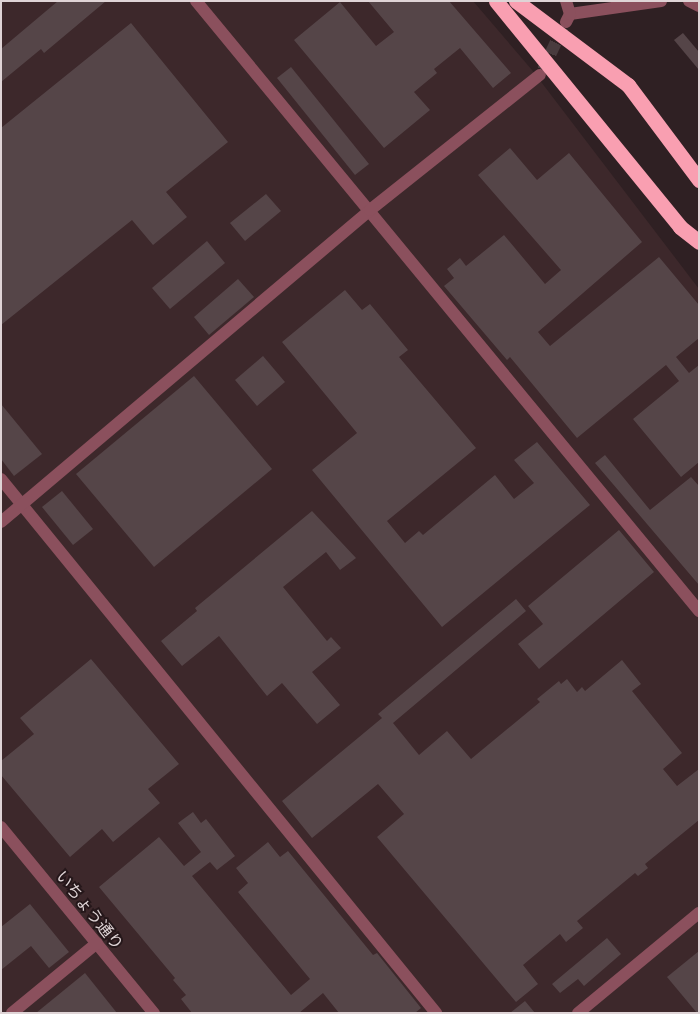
<!DOCTYPE html>
<meta charset="utf-8">
<style>
body{margin:0}
#map{position:relative;width:700px;height:1014px;overflow:hidden;background:#2f2023;font-family:"Archivo Narrow","Noto Sans JP",sans-serif}
div>[style]{position:absolute}
[style*='--x']{left:calc(var(--x)*1px);top:calc(var(--y)*1px);width:calc(var(--w)*1px);rotate:calc(var(--a)*1deg)}
.built>*{inset:0;background:#3d282b}
.building>*{inset:0;background:#554548}
.minor-tunnel>*{height:12px;margin-top:-6px;transform-origin:0;background:repeating-linear-gradient(90deg,#493b3e 0 12px,transparent 0 18px)}
.minor>*{height:12px;margin:-6px;padding:0 6px;transform-origin:6px;border-radius:6px;background:#8b505d}
.highway>*{height:15px;margin:-7.5px;padding:0 7.5px;transform-origin:7.5px;border-radius:7.5px;background:#f99fb1}
span{translate:-50% -50%;white-space:nowrap;text-align:center;line-height:1.15;-webkit-text-stroke:4px #25171a;paint-order:stroke}
.street-label{font-size:16px;color:#dfd4d6}
.frame{position:absolute;inset:0;border:2px solid #dfd4d6;pointer-events:none}
</style>
<div id="map">
<div class="built">
<div style="clip-path:polygon(1px 1px,473px 1px,532px 70px,699px 289px,699px 1013px,1px 1013px)"></div>
</div>
<div class="building">
<div style="clip-path:polygon(58px 1px,106px 1px,44px 53px,41px 49px,1px 82px,1px 49px)"></div>
<div style="clip-path:polygon(368px 1px,449px 1px,511px 73px,493px 88px,460px 48px,434px 69px,437px 73px,414px 92px,430px 110px,384px 148px,294px 40px,340px 2px,376px 46px,394px 32px)"></div>
<div style="clip-path:polygon(131px 23px,228px 142px,166px 192px,187px 217px,153px 245px,132px 220px,1px 325px,1px 128px)"></div>
<div style="clip-path:polygon(683px 33px,699px 52px,699px 70px,674px 40px)"></div>
<div style="clip-path:polygon(291px 67px,369px 164px,355px 175px,277px 78px)"></div>
<div style="clip-path:polygon(510px 148px,537px 180px,569px 153px,642px 242px,538px 332px,550px 346px,659px 257px,699px 305px,699px 338px,676px 357px,689px 373px,699px 365px,699px 462px,681px 477px,633px 419px,679px 381px,666px 365px,577px 438px,510px 357px,507px 360px,444px 286px,454px 278px,447px 269px,460px 258px,466px 266px,504px 235px,545px 284px,561px 270px,478px 175px)"></div>
<div style="clip-path:polygon(266px 194px,281px 211px,245px 241px,230px 223px)"></div>
<div style="clip-path:polygon(207px 241px,225px 263px,170px 309px,152px 288px)"></div>
<div style="clip-path:polygon(238px 279px,254px 297px,209px 335px,194px 317px)"></div>
<div style="clip-path:polygon(345px 290px,362px 310px,370px 304px,408px 350px,399px 357px,476px 448px,387px 521px,405px 543px,419px 531px,423px 535px,495px 475px,514px 499px,534px 483px,514px 460px,537px 442px,590px 505px,442px 627px,312px 470px,357px 433px,282px 342px)"></div>
<div style="clip-path:polygon(263px 356px,285px 382px,257px 406px,235px 380px)"></div>
<div style="clip-path:polygon(194px 376px,272px 469px,154px 567px,76px 474px)"></div>
<div style="clip-path:polygon(1px 404px,42px 454px,14px 476px,1px 459px)"></div>
<div style="clip-path:polygon(605px 455px,650px 510px,691px 477px,699px 486px,699px 585px,595px 463px)"></div>
<div style="clip-path:polygon(62px 491px,93px 529px,73px 545px,42px 507px)"></div>
<div style="clip-path:polygon(312px 511px,356px 558px,340px 570px,326px 552px,283px 587px,327px 641px,331px 637px,341px 648px,312px 672px,340px 705px,317px 724px,282px 683px,267px 696px,219px 636px,182px 666px,161px 641px,197px 611px,195px 608px)"></div>
<div style="clip-path:polygon(619px 530px,654px 572px,539px 669px,518px 644px,543px 624px,528px 606px)"></div>
<div style="clip-path:polygon(516px 599px,526px 611px,393px 723px,419px 755px,447px 731px,471px 759px,540px 702px,537px 699px,559px 681px,561px 684px,567px 679px,577px 692px,582px 687px,585px 691px,622px 660px,641px 684px,632px 691px,682px 753px,663px 769px,677px 786px,699px 769px,699px 820px,645px 864px,648px 868px,638px 876px,635px 873px,577px 921px,583px 928px,566px 942px,560px 934px,523px 965px,538px 984px,516px 1002px,377px 837px,404px 814px,378px 784px,312px 838px,282px 801px,382px 718px,378px 714px)"></div>
<div style="clip-path:polygon(91px 659px,179px 764px,148px 789px,160px 803px,113px 842px,102px 829px,70px 857px,1px 775px,1px 761px,34px 734px,20px 718px)"></div>
<div style="clip-path:polygon(193px 812px,201px 823px,206px 819px,235px 856px,217px 870px,210px 862px,192px 876px,291px 995px,310px 979px,238px 892px,248px 883px,236px 868px,268px 842px,280px 857px,288px 851px,373px 955px,377px 953px,421px 1008px,415px 1013px,339px 1013px,323px 993px,299px 1013px,192px 1013px,181px 999px,186px 995px,173px 980px,175px 978px,99px 887px,159px 837px,184px 866px,201px 852px,178px 823px)"></div>
<div style="clip-path:polygon(30px 904px,69px 952px,49px 968px,31px 946px,1px 970px,1px 927px)"></div>
<div style="clip-path:polygon(607px 938px,621px 954px,584px 986px,578px 979px,560px 993px,552px 984px)"></div>
<div style="clip-path:polygon(699px 951px,699px 1013px,697px 1013px,667px 977px)"></div>
<div style="clip-path:polygon(85px 973px,117px 1013px,36px 1013px)"></div>
<div style="clip-path:polygon(525px 1001px,535px 1013px,510px 1013px)"></div>
</div>
<div class="minor-tunnel">
<div style="--x:543;--y:70;--w:47;--a:-65.1"></div>
</div>
<div class="minor">
<div style="--x:196;--y:1;--w:791;--a:50.49"></div>
<div style="--x:689;--y:1;--w:11;--a:27"></div>
<div style="--x:570;--y:14;--w:92;--a:-8.1"></div>
<div style="--x:566;--y:22;--w:9;--a:-63"></div>
<div style="--x:570;--y:14;--w:14;--a:-107"></div>
<div style="--x:1;--y:479;--w:689;--a:50.83"></div>
<div style="--x:1;--y:522;--w:483;--a:-40.2"></div>
<div style="--x:370;--y:210;--w:217;--a:-38.5"></div>
<div style="--x:1;--y:827;--w:241;--a:50.6"></div>
<div style="--x:12;--y:1013;--w:110;--a:-39.5"></div>
<div style="--x:578;--y:1013;--w:157;--a:-39.6"></div>
</div>
<div class="highway">
<div style="--x:496;--y:1;--w:291;--a:50.8"></div>
<div style="--x:680;--y:227;--w:24;--a:38"></div>
<div style="--x:516;--y:1;--w:140;--a:36.9"></div>
<div style="--x:628;--y:85;--w:119;--a:53.2"></div>
</div>
<div class="street-label">
<span style="left:90px;top:910px;rotate:51deg">いちょう通り</span>
</div>
<div class="frame"></div>
</div>
